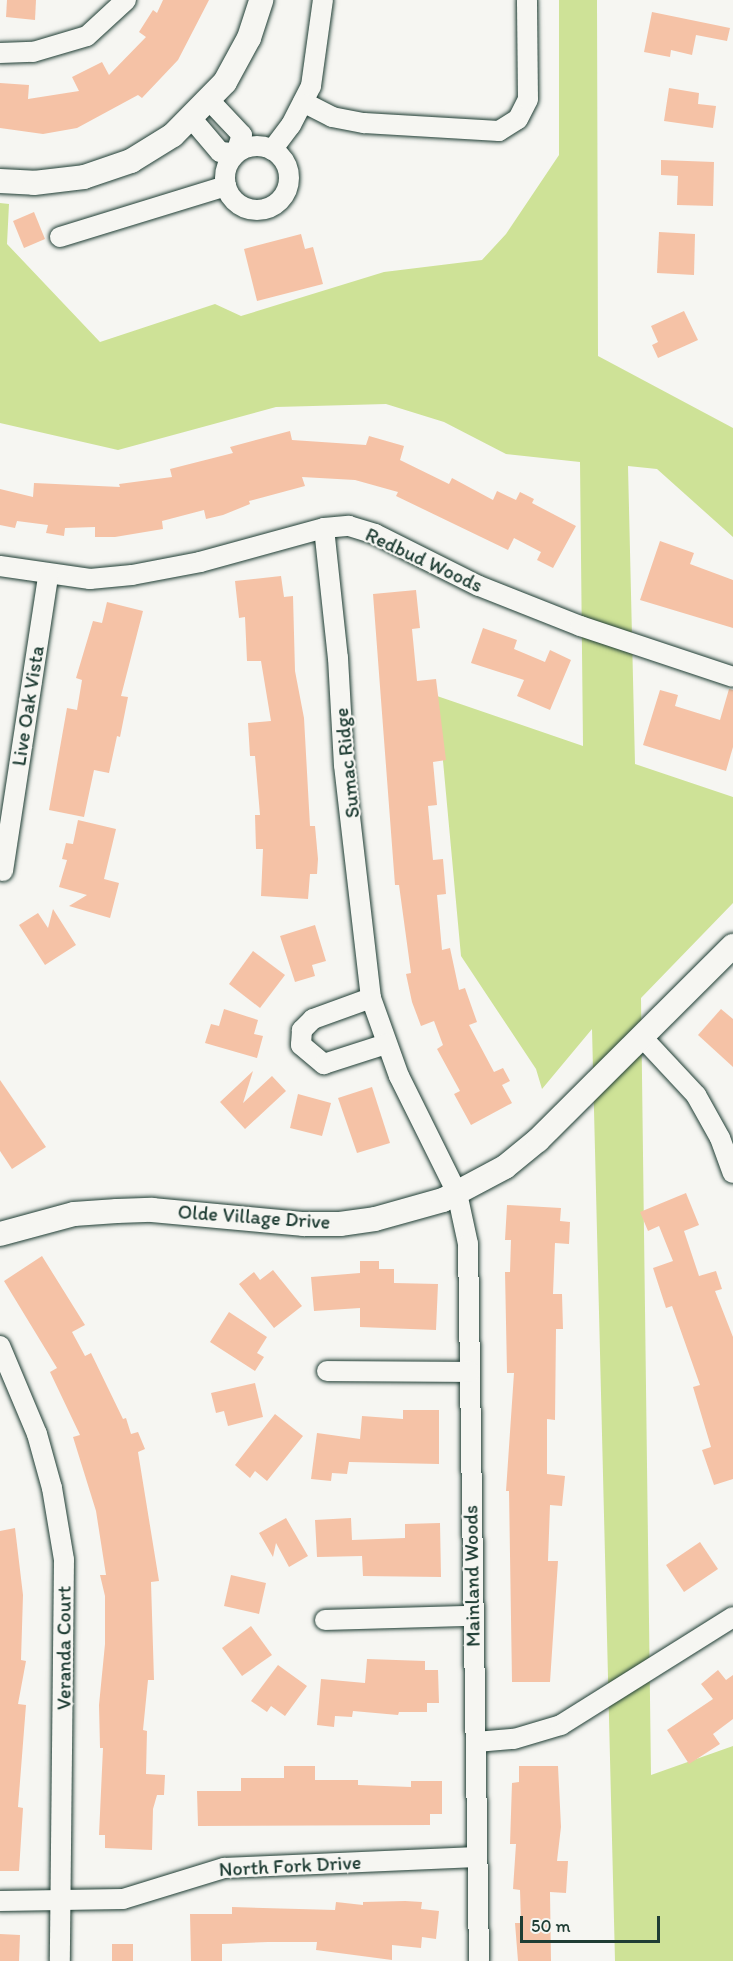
<!DOCTYPE html>
<style>
body{margin:0}
#map{position:relative;width:733px;height:1961px;overflow:hidden;background:#f6f6f2;font-family:Itim,sans-serif}
div>[style]{position:absolute}
[style*='--x']{left:calc(var(--x)*1px);top:calc(var(--y)*1px);width:calc(var(--w)*1px);rotate:calc(var(--a)*1deg)}
.green>*{inset:0;background:#cee297}
.building>*{inset:0;background:#f5c2a6}
.roads{filter:drop-shadow(0 0 2px #1f3d34) drop-shadow(0 0 2px #1f3d34)}
.minor>*{height:20px;margin:-10px;padding:0 10px;transform-origin:10px;border-radius:10px;background:#f6f6f2}
.minor>.ring{margin:-10px;padding:0;box-sizing:content-box;background:none;border:20px solid #f6f6f2;border-radius:50%}
.tertiary>*{height:24px;margin:-12px;padding:0 12px;transform-origin:12px;border-radius:12px;background:#f6f6f2}
span{translate:-50% -50%;white-space:nowrap;text-align:center;line-height:1.15;-webkit-text-stroke:4.5px #f6f6f2;paint-order:stroke}
.street-label{font-size:20px;color:#1f3d34}
.scale{position:absolute;left:520px;top:1916px;width:140px;height:27px;box-sizing:border-box;border:3px solid #1f3d34;border-top:0;padding-left:8px;font-size:18px;line-height:21px;white-space:nowrap;color:#1f3d34;-webkit-text-stroke:4px #f6f6f2;paint-order:stroke}
</style>
<div id="map">
<div class="green">
<div style="clip-path:polygon(559px 0,597px 0,598px 356px,733px 428px,733px 537px,657px 469px,628px 466px,635px 764px,733px 797px,733px 903px,641px 998px,651px 1775px,733px 1746px,733px 1961px,615px 1961px,592px 1029px,542px 1089px,536px 1069px,461px 956px,437px 696px,583px 746px,580px 462px,506px 454px,444px 422px,386px 404px,276px 407px,118px 450px,0 423px,0 203px,9px 204px,7px 244px,100px 342px,215px 304px,241px 316px,384px 272px,482px 260px,506px 234px,559px 155px)"></div>
</div>
<div class="building">
<div style="clip-path:polygon(7px 0,36px 0,35px 20px,6px 17px)"></div>
<div style="clip-path:polygon(163px 0,209px 0,178px 60px,142px 98px,138px 95px,77px 128px,43px 134px,0 128px,0 83px,29px 85px,28px 99px,79px 91px,72px 77px,102px 62px,109px 75px,146px 37px,139px 32px,153px 10px,157px 13px)"></div>
<div style="clip-path:polygon(652px 12px,730px 28px,727px 41px,696px 35px,692px 55px,671px 50px,670px 57px,644px 52px)"></div>
<div style="clip-path:polygon(669px 88px,699px 93px,698px 104px,716px 106px,713px 128px,664px 121px)"></div>
<div style="clip-path:polygon(661px 160px,714px 162px,713px 206px,677px 205px,678px 176px,661px 175px)"></div>
<div style="clip-path:polygon(34px 212px,45px 239px,24px 248px,13px 221px)"></div>
<div style="clip-path:polygon(659px 232px,695px 234px,694px 275px,657px 273px)"></div>
<div style="clip-path:polygon(301px 234px,305px 249px,313px 247px,323px 284px,257px 301px,244px 249px)"></div>
<div style="clip-path:polygon(684px 311px,698px 340px,658px 358px,652px 345px,658px 342px,651px 326px)"></div>
<div style="clip-path:polygon(290px 431px,292px 440px,366px 445px,369px 436px,404px 446px,400px 460px,449px 484px,452px 478px,493px 500px,497px 491px,516px 500px,520px 492px,534px 499px,532px 503px,576px 526px,553px 568px,537px 560px,541px 552px,514px 538px,508px 550px,396px 496px,398px 492px,355px 480px,302px 477px,305px 486px,249px 501px,250px 504px,223px 515px,206px 519px,204px 510px,162px 521px,163px 529px,115px 537px,95px 537px,95px 527px,65px 528px,64px 536px,46px 533px,48px 525px,17px 521px,15px 528px,0 525px,0 489px,33px 497px,34px 483px,120px 487px,119px 484px,172px 477px,170px 469px,233px 453px,230px 447px)"></div>
<div style="clip-path:polygon(660px 541px,694px 553px,690px 564px,733px 580px,733px 628px,640px 600px)"></div>
<div style="clip-path:polygon(281px 576px,284px 597px,293px 596px,295px 671px,304px 718px,310px 826px,315px 826px,318px 859px,317px 874px,310px 874px,308px 899px,261px 896px,263px 849px,256px 849px,255px 815px,260px 815px,255px 756px,250px 756px,248px 723px,271px 721px,261px 661px,247px 661px,245px 617px,239px 618px,235px 581px)"></div>
<div style="clip-path:polygon(416px 590px,420px 628px,412px 629px,417px 681px,436px 679px,446px 760px,433px 762px,437px 805px,428px 806px,433px 860px,443px 859px,446px 894px,437px 895px,442px 950px,450px 948px,459px 990px,465px 988px,477px 1022px,469px 1025px,494px 1072px,503px 1068px,510px 1081px,502px 1085px,512px 1103px,471px 1125px,454px 1094px,460px 1091px,437px 1049px,443px 1045px,434px 1021px,421px 1026px,412px 1002px,406px 974px,411px 973px,399px 885px,395px 885px,373px 594px)"></div>
<div style="clip-path:polygon(107px 602px,143px 611px,121px 696px,128px 697px,120px 737px,117px 736px,109px 773px,94px 770px,84px 817px,49px 810px,67px 708px,77px 710px,82px 680px,76px 678px,93px 621px,102px 623px)"></div>
<div style="clip-path:polygon(483px 628px,517px 640px,514px 649px,545px 662px,550px 650px,571px 660px,550px 710px,517px 696px,524px 680px,471px 663px)"></div>
<div style="clip-path:polygon(729px 689px,733px 690px,733px 747px,726px 771px,643px 745px,660px 690px,678px 695px,675px 706px,720px 720px)"></div>
<div style="clip-path:polygon(78px 820px,116px 829px,104px 879px,119px 883px,110px 918px,69px 906px,87px 895px,59px 887px,67px 860px,62px 859px,66px 843px,73px 844px)"></div>
<div style="clip-path:polygon(53px 909px,76px 945px,45px 965px,19px 925px,38px 913px,48px 928px)"></div>
<div style="clip-path:polygon(315px 925px,326px 961px,312px 965px,315px 976px,295px 982px,280px 936px)"></div>
<div style="clip-path:polygon(253px 951px,285px 975px,260px 1008px,229px 984px)"></div>
<div style="clip-path:polygon(224px 1009px,258px 1020px,254px 1034px,263px 1036px,257px 1058px,205px 1043px,211px 1024px,219px 1026px)"></div>
<div style="clip-path:polygon(721px 1009px,733px 1019px,733px 1067px,698px 1035px)"></div>
<div style="clip-path:polygon(253px 1071px,243px 1103px,272px 1076px,286px 1091px,245px 1129px,220px 1102px)"></div>
<div style="clip-path:polygon(0 1080px,46px 1147px,12px 1169px,0 1151px)"></div>
<div style="clip-path:polygon(372px 1087px,390px 1143px,357px 1153px,338px 1098px)"></div>
<div style="clip-path:polygon(298px 1094px,331px 1103px,322px 1136px,290px 1128px)"></div>
<div style="clip-path:polygon(686px 1193px,699px 1225px,684px 1231px,699px 1276px,716px 1271px,722px 1289px,715px 1291px,733px 1337px,733px 1479px,714px 1485px,702px 1450px,711px 1447px,693px 1387px,700px 1385px,672px 1306px,666px 1308px,653px 1268px,673px 1261px,659px 1226px,648px 1231px,640px 1212px)"></div>
<div style="clip-path:polygon(507px 1205px,561px 1208px,560px 1221px,570px 1222px,569px 1244px,555px 1243px,553px 1294px,562px 1294px,563px 1329px,556px 1329px,555px 1420px,547px 1419px,547px 1474px,565px 1476px,562px 1506px,550px 1505px,548px 1561px,558px 1561px,550px 1682px,512px 1682px,509px 1491px,506px 1491px,514px 1373px,507px 1373px,505px 1272px,510px 1272px,511px 1240px,505px 1240px)"></div>
<div style="clip-path:polygon(42px 1256px,85px 1325px,72px 1332px,85px 1356px,91px 1353px,123px 1419px,126px 1418px,131px 1434px,138px 1432px,145px 1449px,138px 1452px,159px 1581px,151px 1582px,154px 1680px,148px 1680px,143px 1730px,147px 1731px,146px 1774px,165px 1775px,164px 1795px,157px 1795px,153px 1809px,152px 1850px,105px 1848px,105px 1835px,99px 1835px,103px 1748px,100px 1748px,99px 1705px,105px 1644px,105px 1596px,100px 1575px,106px 1575px,96px 1511px,73px 1437px,80px 1435px,50px 1372px,57px 1368px,4px 1281px)"></div>
<div style="clip-path:polygon(360px 1261px,379px 1261px,379px 1269px,394px 1269px,394px 1283px,438px 1284px,436px 1330px,360px 1327px,360px 1308px,314px 1311px,311px 1277px,360px 1273px)"></div>
<div style="clip-path:polygon(273px 1270px,302px 1306px,274px 1328px,239px 1284px,254px 1272px,260px 1280px)"></div>
<div style="clip-path:polygon(229px 1312px,267px 1337px,257px 1353px,264px 1357px,255px 1371px,210px 1342px)"></div>
<div style="clip-path:polygon(255px 1383px,263px 1417px,228px 1426px,224px 1411px,216px 1413px,211px 1393px)"></div>
<div style="clip-path:polygon(403px 1410px,439px 1410px,439px 1464px,349px 1462px,347px 1474px,332px 1473px,331px 1481px,311px 1479px,317px 1433px,360px 1439px,362px 1416px,403px 1419px)"></div>
<div style="clip-path:polygon(275px 1414px,303px 1436px,267px 1481px,255px 1471px,250px 1478px,235px 1465px)"></div>
<div style="clip-path:polygon(286px 1518px,308px 1556px,289px 1567px,276px 1543px,273px 1557px,259px 1533px)"></div>
<div style="clip-path:polygon(351px 1518px,352px 1540px,405px 1538px,405px 1524px,440px 1523px,441px 1577px,363px 1576px,362px 1556px,317px 1557px,315px 1520px)"></div>
<div style="clip-path:polygon(15px 1528px,23px 1595px,21px 1660px,26px 1661px,18px 1704px,26px 1705px,18px 1807px,23px 1808px,19px 1871px,0 1871px,0 1531px)"></div>
<div style="clip-path:polygon(700px 1542px,718px 1569px,684px 1592px,666px 1565px)"></div>
<div style="clip-path:polygon(231px 1575px,266px 1583px,259px 1614px,224px 1606px)"></div>
<div style="clip-path:polygon(251px 1626px,272px 1655px,242px 1676px,222px 1648px)"></div>
<div style="clip-path:polygon(367px 1659px,425px 1661px,425px 1670px,438px 1670px,439px 1703px,427px 1703px,427px 1712px,399px 1712px,398px 1715px,353px 1711px,352px 1717px,335px 1716px,334px 1727px,317px 1725px,321px 1679px,365px 1683px)"></div>
<div style="clip-path:polygon(278px 1665px,307px 1686px,285px 1716px,271px 1706px,267px 1712px,251px 1701px)"></div>
<div style="clip-path:polygon(718px 1670px,726px 1680px,733px 1675px,733px 1719px,713px 1734px,720px 1744px,689px 1764px,667px 1730px,713px 1699px,701px 1684px)"></div>
<div style="clip-path:polygon(284px 1766px,315px 1766px,315px 1780px,358px 1780px,358px 1785px,411px 1787px,411px 1781px,442px 1781px,442px 1814px,430px 1814px,430px 1825px,198px 1826px,197px 1791px,241px 1791px,241px 1778px,284px 1778px)"></div>
<div style="clip-path:polygon(519px 1766px,558px 1766px,561px 1827px,557px 1861px,568px 1861px,566px 1893px,550px 1892px,551px 1961px,518px 1961px,515px 1923px,521px 1923px,520px 1890px,513px 1889px,516px 1844px,510px 1844px,512px 1783px,519px 1782px)"></div>
<div style="clip-path:polygon(405px 1901px,422px 1902px,421px 1909px,439px 1911px,436px 1939px,422px 1937px,421px 1948px,392px 1945px,392px 1960px,316px 1950px,317px 1942px,268px 1942px,222px 1944px,222px 1961px,191px 1961px,190px 1914px,232px 1914px,232px 1907px,335px 1910px,336px 1902px,363px 1905px,363px 1902px)"></div>
<div style="clip-path:polygon(0 1934px,20px 1935px,19px 1961px,0 1961px)"></div>
<div style="clip-path:polygon(112px 1944px,133px 1944px,133px 1961px,112px 1961px)"></div>
</div>
<div class="roads">
<div class="minor">
<div style="--x:0;--y:53;--w:33;--a:-2"></div>
<div style="--x:33;--y:52;--w:56;--a:-16.5"></div>
<div style="--x:87;--y:36;--w:53;--a:-42.7"></div>
<div style="--x:303;--y:102;--w:33;--a:27"></div>
<div style="--x:332;--y:117;--w:33;--a:11"></div>
<div style="--x:364;--y:123;--w:135;--a:3.4"></div>
<div style="--x:499;--y:131;--w:22;--a:-32"></div>
<div style="--x:518;--y:119;--w:22;--a:-63"></div>
<div style="--x:528;--y:99;--w:99;--a:-90.6"></div>
<div style="--x:192;--y:119;--w:43;--a:49.7"></div>
<div style="--x:220;--y:152;--w:16;--a:4"></div>
<div style="--x:236;--y:153;--w:19;--a:-72"></div>
<div style="--x:242;--y:135;--w:47;--a:-133.3"></div>
<div class="ring" style="left:225px;top:146px;width:44px;height:44px"></div>
<div style="--x:272;--y:150;--w:31;--a:-53"></div>
<div style="--x:291;--y:125;--w:44;--a:-62.9"></div>
<div style="--x:311;--y:86;--w:87;--a:-82.1"></div>
<div style="--x:60;--y:237;--w:174;--a:-17.1"></div>
<div style="--x:324;--y:528;--w:131;--a:83.9"></div>
<div style="--x:338;--y:658;--w:107;--a:86.8"></div>
<div style="--x:344;--y:765;--w:235;--a:83.4"></div>
<div style="--x:371;--y:998;--w:83;--a:70.3"></div>
<div style="--x:399;--y:1076;--w:131;--a:63.6"></div>
<div style="--x:457;--y:1193;--w:52;--a:77.8"></div>
<div style="--x:468;--y:1244;--w:717;--a:89.12"></div>
<div style="--x:0;--y:566;--w:91;--a:8.2"></div>
<div style="--x:90;--y:579;--w:42;--a:-5.4"></div>
<div style="--x:132;--y:575;--w:69;--a:-10.8"></div>
<div style="--x:200;--y:562;--w:129;--a:-15.3"></div>
<div style="--x:324;--y:528;--w:25;--a:-5"></div>
<div style="--x:349;--y:526;--w:27;--a:17"></div>
<div style="--x:375;--y:534;--w:116;--a:26.6"></div>
<div style="--x:479;--y:586;--w:109;--a:21.6"></div>
<div style="--x:580;--y:626;--w:161;--a:18.4"></div>
<div style="--x:3;--y:871;--w:298;--a:-81.3"></div>
<div style="--x:371;--y:998;--w:62;--a:160.1"></div>
<div style="--x:313;--y:1019;--w:16;--a:135"></div>
<div style="--x:302;--y:1030;--w:15;--a:94"></div>
<div style="--x:301;--y:1045;--w:30;--a:40"></div>
<div style="--x:324;--y:1064;--w:65;--a:-17.9"></div>
<div style="--x:641;--y:1036;--w:81;--a:47"></div>
<div style="--x:696;--y:1095;--w:49;--a:60.8"></div>
<div style="--x:720;--y:1138;--w:37;--a:70"></div>
<div style="--x:0;--y:1346;--w:95;--a:67.2"></div>
<div style="--x:37;--y:1434;--w:56;--a:74.5"></div>
<div style="--x:52;--y:1488;--w:73;--a:80.5"></div>
<div style="--x:64;--y:1560;--w:401;--a:90.6"></div>
<div style="--x:327;--y:1371;--w:143;--a:0.4"></div>
<div style="--x:325;--y:1620;--w:147;--a:-1.6"></div>
<div style="--x:476;--y:1742;--w:38;--a:-5"></div>
<div style="--x:514;--y:1739;--w:49;--a:-16.6"></div>
<div style="--x:561;--y:1725;--w:203;--a:-32.1"></div>
<div style="--x:0;--y:1901;--w:123;--a:-0.9"></div>
<div style="--x:123;--y:1899;--w:106;--a:-17.1"></div>
<div style="--x:224;--y:1868;--w:253;--a:-2.5"></div>
</div>
<div class="tertiary">
<div style="--x:0;--y:181;--w:34;--a:3"></div>
<div style="--x:34;--y:183;--w:50;--a:-6.8"></div>
<div style="--x:84;--y:177;--w:50;--a:-18.8"></div>
<div style="--x:131;--y:161;--w:49;--a:-31.8"></div>
<div style="--x:173;--y:135;--w:74;--a:-45.5"></div>
<div style="--x:225;--y:82;--w:50;--a:-61.4"></div>
<div style="--x:249;--y:38;--w:40;--a:-72"></div>
<div style="--x:0;--y:1234;--w:77;--a:-15.1"></div>
<div style="--x:74;--y:1214;--w:43;--a:-4"></div>
<div style="--x:117;--y:1211;--w:35;--a:-2"></div>
<div style="--x:152;--y:1210;--w:153;--a:5.3"></div>
<div style="--x:304;--y:1224;--w:36;--a:0"></div>
<div style="--x:340;--y:1224;--w:35;--a:-8"></div>
<div style="--x:375;--y:1219;--w:71;--a:-15.6"></div>
<div style="--x:443;--y:1200;--w:70;--a:-28"></div>
<div style="--x:505;--y:1167;--w:43;--a:-39.3"></div>
<div style="--x:538;--y:1140;--w:275;--a:-44.9"></div>
</div>
</div>
<div class="street-label">
<span style="left:424px;top:560px;rotate:25deg">Redbud Woods</span>
<span style="left:28px;top:706px;rotate:-81deg">Live Oak Vista</span>
<span style="left:347px;top:763px;rotate:-96deg">Sumac Ridge</span>
<span style="left:254px;top:1217px;rotate:4deg">Olde Village Drive</span>
<span style="left:472px;top:1576px;rotate:-91deg">Mainland Woods</span>
<span style="left:64px;top:1648px;rotate:-90deg">Veranda Court</span>
<span style="left:290px;top:1866px;rotate:-3deg">North Fork Drive</span>
</div>
<div class="scale">50 m</div>
</div>
